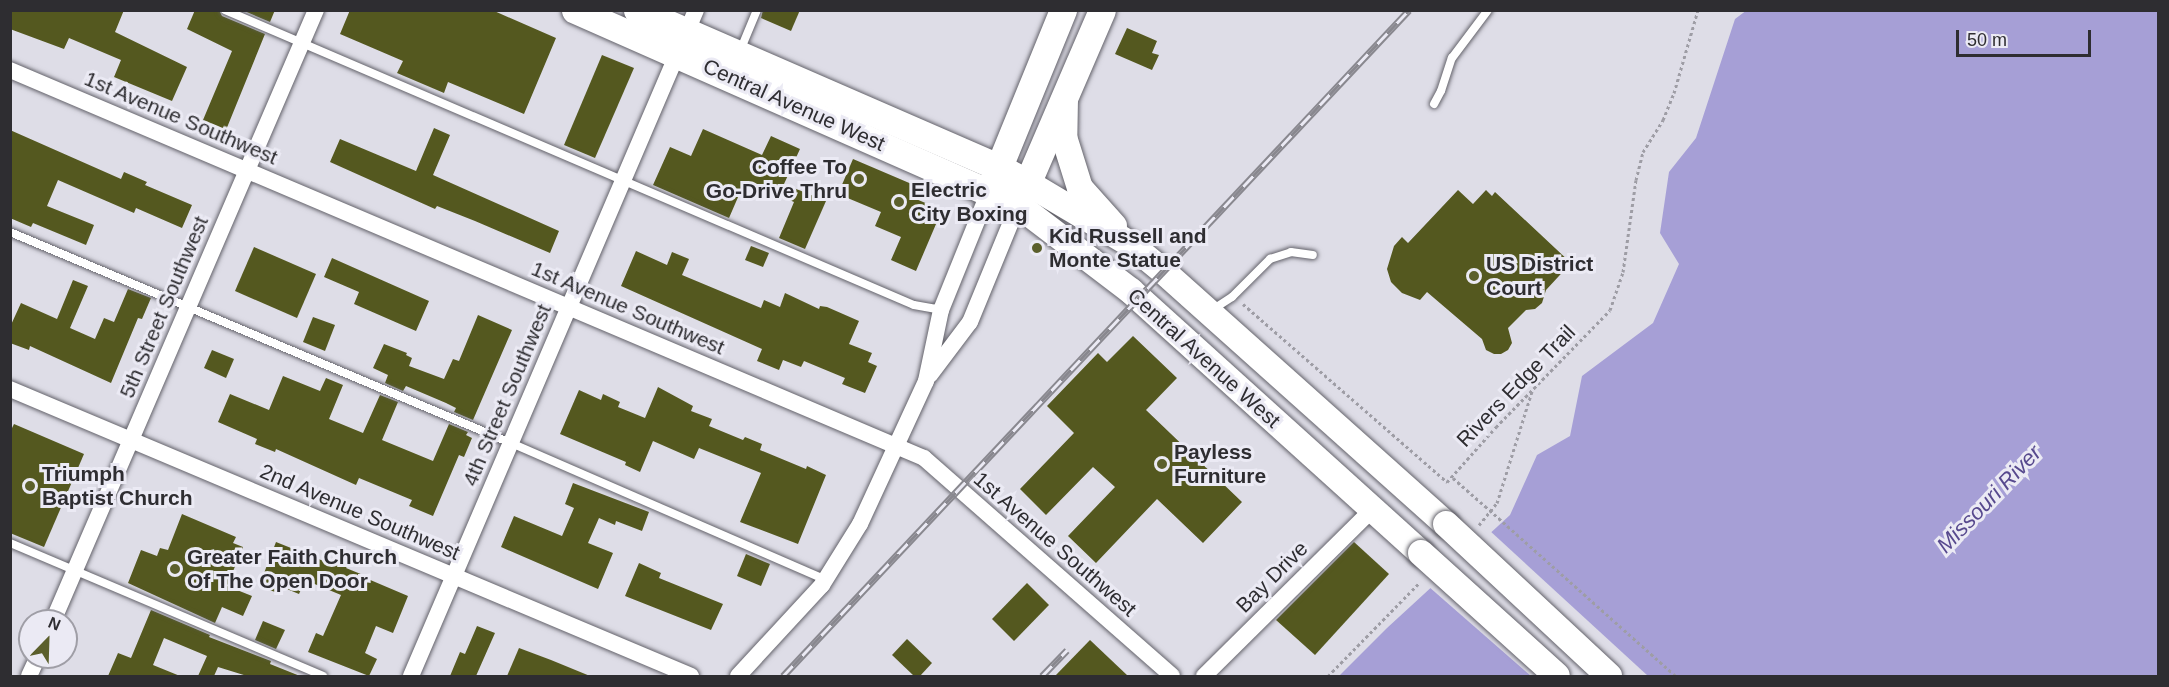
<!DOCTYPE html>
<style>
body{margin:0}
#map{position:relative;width:2169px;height:687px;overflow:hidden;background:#dedde7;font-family:Arial,sans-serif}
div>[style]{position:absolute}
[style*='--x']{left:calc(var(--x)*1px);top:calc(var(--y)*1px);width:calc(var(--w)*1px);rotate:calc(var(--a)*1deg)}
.water>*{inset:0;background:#a69fd6}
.pier>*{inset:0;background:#dedde7}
.building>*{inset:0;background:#54581f}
.path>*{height:3px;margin-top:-1.5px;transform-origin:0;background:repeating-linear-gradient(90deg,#9e9da5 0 3px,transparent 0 6px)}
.roads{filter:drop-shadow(0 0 2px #63626a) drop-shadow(0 0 2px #63626a)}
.service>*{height:8px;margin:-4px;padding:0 4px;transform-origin:4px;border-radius:4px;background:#fff}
.minor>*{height:16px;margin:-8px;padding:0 8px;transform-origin:8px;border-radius:8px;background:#fff}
.primary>*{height:26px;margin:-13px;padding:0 13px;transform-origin:13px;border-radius:13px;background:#fff}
.trunk>*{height:27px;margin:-13.5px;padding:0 13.5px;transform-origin:13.5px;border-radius:13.5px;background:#fff}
.rail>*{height:7px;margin-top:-3.5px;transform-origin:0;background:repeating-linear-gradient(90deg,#ebeaf4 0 14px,#89888f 0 28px);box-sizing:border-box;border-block:2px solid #89888f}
.path-bridge>*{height:3px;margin-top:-1.5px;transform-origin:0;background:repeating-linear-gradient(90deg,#9e9da5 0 3px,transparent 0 6px)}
.bridges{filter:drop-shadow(0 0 2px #63626a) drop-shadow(0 0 2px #63626a)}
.primary-bridge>*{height:26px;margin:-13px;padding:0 13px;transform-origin:13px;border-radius:13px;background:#fff}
.dots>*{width:16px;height:16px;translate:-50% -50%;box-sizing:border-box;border:3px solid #ebeaf4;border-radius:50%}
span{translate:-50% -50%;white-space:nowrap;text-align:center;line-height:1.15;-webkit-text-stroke:6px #ebeaf4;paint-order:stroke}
.street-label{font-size:21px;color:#2e2d31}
.poi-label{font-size:21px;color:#2e2d31;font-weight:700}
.right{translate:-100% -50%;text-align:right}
.left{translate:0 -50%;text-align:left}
.water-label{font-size:22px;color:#57498e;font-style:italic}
.frame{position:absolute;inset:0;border:12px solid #2e2d31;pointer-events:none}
.north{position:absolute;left:18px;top:609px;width:60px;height:60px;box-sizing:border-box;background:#ebeaf4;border:2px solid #9f9ea6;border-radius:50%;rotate:23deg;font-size:16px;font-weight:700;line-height:24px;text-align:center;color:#2e2d31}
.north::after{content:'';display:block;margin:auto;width:21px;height:27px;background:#5b5f2c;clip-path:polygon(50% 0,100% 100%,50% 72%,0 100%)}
.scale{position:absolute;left:1956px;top:30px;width:135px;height:27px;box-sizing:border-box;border:3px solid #2e2d31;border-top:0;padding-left:8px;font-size:18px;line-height:21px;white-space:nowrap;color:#2e2d31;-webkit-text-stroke:4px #ebeaf4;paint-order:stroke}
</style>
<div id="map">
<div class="water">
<div style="clip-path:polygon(1747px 10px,2158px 11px,2158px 676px,1339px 676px,1387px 628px,1510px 515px,1537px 455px,1570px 436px,1582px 376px,1653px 323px,1679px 264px,1660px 233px,1669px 172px,1696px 138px,1735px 19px)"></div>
</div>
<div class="pier">
<div style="clip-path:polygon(1489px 530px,1648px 676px,1531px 676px,1428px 586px)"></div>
</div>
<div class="building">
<div style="clip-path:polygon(10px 10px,124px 10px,115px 32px,187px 67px,172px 101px,114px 77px,121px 60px,69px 38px,64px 49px,10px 29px)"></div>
<div style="clip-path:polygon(195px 10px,219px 10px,222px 16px,265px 34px,226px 130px,203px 120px,232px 51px,187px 29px)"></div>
<div style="clip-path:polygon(242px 10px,275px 10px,270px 22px)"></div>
<div style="clip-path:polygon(350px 10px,492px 10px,556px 38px,524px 114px,448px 82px,444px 93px,397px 73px,403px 61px,340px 34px)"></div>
<div style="clip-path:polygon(763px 10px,800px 10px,791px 31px,761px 18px)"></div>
<div style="clip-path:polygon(1127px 28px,1157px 41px,1152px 53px,1159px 55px,1152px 70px,1115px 54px)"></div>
<div style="clip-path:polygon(602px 55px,634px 68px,595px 158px,564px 145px)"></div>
<div style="clip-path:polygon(434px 128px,450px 135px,433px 175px,559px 231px,550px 253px,475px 221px,437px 206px,435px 209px,330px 162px,340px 139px,416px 171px)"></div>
<div style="clip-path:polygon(703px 129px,762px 155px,771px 136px,800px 149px,784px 184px,826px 201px,805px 249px,779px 238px,794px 202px,745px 181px,729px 218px,653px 185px,670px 147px,691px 156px)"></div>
<div style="clip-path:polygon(10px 130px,121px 179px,124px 172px,147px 182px,145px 185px,192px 205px,182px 228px,136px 208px,134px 213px,58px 180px,47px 206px,94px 225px,86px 245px,33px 223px,31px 227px,10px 218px)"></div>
<div style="clip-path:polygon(853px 159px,921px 188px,916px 199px,942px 210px,916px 271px,891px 260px,901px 237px,875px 226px,881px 212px,838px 194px)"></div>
<div style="clip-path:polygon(1458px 190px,1473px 204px,1486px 190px,1492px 196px,1495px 192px,1571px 263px,1546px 290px,1542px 303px,1535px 309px,1526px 310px,1508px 328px,1512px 343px,1508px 350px,1501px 354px,1494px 354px,1486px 350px,1482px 339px,1427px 292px,1420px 300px,1402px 293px,1391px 282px,1387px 269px,1394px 246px,1402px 237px,1408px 243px)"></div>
<div style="clip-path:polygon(751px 246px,769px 253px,763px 267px,745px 260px)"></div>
<div style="clip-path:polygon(254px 247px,316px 274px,297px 318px,235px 291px)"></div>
<div style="clip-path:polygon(636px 251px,667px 265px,672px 252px,689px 259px,682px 275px,761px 308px,764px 300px,780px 307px,785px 293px,819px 309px,820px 306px,827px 307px,859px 321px,849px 344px,872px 353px,868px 362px,877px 366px,865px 393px,842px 384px,845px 378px,804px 361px,801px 367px,783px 360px,779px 370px,757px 361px,762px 349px,621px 286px)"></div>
<div style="clip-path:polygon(332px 258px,429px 301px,416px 331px,354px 304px,359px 292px,324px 277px)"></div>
<div style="clip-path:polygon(73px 280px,88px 286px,70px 328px,95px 339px,104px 318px,114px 322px,128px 289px,151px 298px,142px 319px,138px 318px,111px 383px,30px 346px,29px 350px,10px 343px,10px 327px,21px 303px,57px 319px)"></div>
<div style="clip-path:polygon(478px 315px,512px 330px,473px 420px,454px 412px,456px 408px,446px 403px,406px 386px,403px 391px,385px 383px,388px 375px,373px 368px,384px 344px,407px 353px,406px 355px,412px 358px,409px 366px,444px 379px,453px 359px,459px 361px)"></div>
<div style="clip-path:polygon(313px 317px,335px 325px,325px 351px,303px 342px)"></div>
<div style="clip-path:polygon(1133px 336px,1177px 378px,1146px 410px,1242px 502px,1203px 543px,1157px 499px,1096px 563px,1068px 536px,1115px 487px,1093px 467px,1046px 515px,1020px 489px,1074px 433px,1047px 406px,1098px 353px,1107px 362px)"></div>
<div style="clip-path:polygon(212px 350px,234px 359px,226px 378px,204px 368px)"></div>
<div style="clip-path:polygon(283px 376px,320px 391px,326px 378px,343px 385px,329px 419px,363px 433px,380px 395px,398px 402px,382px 440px,433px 461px,449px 424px,468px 432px,466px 435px,472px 438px,464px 457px,459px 455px,433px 516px,409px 506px,412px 500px,359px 478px,356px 485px,276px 449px,275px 452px,255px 444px,257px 439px,218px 422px,230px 394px,269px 410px)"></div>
<div style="clip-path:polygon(658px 387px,693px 406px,691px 411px,712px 419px,709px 426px,743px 440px,745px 437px,762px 444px,760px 450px,806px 469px,807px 466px,826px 475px,798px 544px,740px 522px,761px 473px,699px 448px,694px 459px,653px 441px,640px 472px,625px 465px,626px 462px,560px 434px,579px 390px,601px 400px,603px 394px,620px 402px,618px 407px,645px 418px)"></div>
<div style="clip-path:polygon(14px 424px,84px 454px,44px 547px,10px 533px,10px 432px)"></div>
<div style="clip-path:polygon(573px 483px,649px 512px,642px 531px,616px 521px,615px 525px,599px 518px,588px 543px,613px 553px,598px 589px,501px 547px,514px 516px,562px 536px,574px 508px,565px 504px)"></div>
<div style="clip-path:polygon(182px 514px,236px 537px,233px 543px,243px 547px,227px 586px,252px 596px,243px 616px,222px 607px,215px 623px,128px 583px,141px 550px,157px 556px,160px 548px,168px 550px)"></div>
<div style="clip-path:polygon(276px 542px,331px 564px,333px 559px,348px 565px,346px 568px,368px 577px,368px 579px,408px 596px,393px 633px,376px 626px,365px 653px,377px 659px,369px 676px,308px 652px,316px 633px,323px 636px,341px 595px,305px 580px,299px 594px,277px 585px,275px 592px,259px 586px)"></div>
<div style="clip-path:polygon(1354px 542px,1389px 574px,1315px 655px,1276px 620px)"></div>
<div style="clip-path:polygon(746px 554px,770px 564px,761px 586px,737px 576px)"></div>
<div style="clip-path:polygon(639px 563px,661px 573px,659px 578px,723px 604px,711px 630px,625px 596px)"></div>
<div style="clip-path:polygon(1027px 583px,1049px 605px,1014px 641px,992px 619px)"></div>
<div style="clip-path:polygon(151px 610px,210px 635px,209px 637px,271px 661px,270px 664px,300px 676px,247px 676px,218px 667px,214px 676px,198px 676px,207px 656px,164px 638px,153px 665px,180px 676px,108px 676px,118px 653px,131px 658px)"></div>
<div style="clip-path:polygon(263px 621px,285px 630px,276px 649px,255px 640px)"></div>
<div style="clip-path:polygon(477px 626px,495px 633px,476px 676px,450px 676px,460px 652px,465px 654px)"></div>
<div style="clip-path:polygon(907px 639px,932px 663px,920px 676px,914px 676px,892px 655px)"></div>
<div style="clip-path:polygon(1090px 640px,1128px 676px,1055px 676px)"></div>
<div style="clip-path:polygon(519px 648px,551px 660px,590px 676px,507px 676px)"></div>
</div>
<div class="path">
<div style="--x:1243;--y:304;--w:271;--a:41.1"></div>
<div style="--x:1447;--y:482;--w:74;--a:-48.3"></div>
<div style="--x:1496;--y:427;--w:163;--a:-45.7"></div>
<div style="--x:1610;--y:310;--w:40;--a:-71.1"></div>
<div style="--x:1623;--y:272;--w:93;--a:-82"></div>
<div style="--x:1636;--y:180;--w:29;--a:-76"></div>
<div style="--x:1643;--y:152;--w:38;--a:-58"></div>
<div style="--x:1663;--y:120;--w:29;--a:-68"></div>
<div style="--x:1674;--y:93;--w:86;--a:-73.9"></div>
<div style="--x:1453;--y:478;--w:43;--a:41.2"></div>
<div style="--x:1479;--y:525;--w:28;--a:-51"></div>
<div style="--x:1497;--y:503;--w:117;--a:-72.6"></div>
<div style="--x:1328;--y:676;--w:132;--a:-45.6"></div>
</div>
<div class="roads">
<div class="service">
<div style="--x:225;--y:10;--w:749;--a:23.18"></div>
<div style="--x:914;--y:305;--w:27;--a:10"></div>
<div style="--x:740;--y:51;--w:44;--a:-67.5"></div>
<div style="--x:1434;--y:104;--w:15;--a:-62"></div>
<div style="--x:1441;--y:91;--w:35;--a:-72"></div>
<div style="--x:1452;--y:58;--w:60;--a:-53.1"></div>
<div style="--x:10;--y:232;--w:544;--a:22.84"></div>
<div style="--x:511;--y:443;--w:344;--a:23.5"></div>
<div style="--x:1212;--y:310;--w:24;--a:-33"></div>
<div style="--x:1232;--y:297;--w:54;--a:-45"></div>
<div style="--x:1270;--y:259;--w:22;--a:-18"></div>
<div style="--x:1291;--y:252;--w:22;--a:8"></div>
<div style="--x:10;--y:543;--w:340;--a:23"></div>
</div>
<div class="minor">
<div style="--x:10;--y:70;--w:993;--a:23"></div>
<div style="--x:924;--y:458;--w:330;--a:41.3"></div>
<div style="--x:930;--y:375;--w:66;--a:-53"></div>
<div style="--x:970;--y:322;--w:126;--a:-67.7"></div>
<div style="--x:10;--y:389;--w:739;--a:22.85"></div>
<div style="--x:53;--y:621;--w:665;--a:-66.71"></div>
<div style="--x:29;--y:676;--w:21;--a:-65"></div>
<div style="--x:411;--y:676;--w:724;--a:-66.83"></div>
<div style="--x:738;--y:676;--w:124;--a:-47.3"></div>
<div style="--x:822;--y:585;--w:72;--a:-58.1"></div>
<div style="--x:860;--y:524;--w:157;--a:-65.2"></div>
<div style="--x:926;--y:381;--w:73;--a:-78.1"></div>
<div style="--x:941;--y:310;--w:128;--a:-68"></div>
<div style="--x:1204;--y:676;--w:236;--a:-44.7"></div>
</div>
<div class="primary">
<div style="--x:1065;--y:98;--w:39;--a:91"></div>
<div style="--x:1064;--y:137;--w:53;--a:72.6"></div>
<div style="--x:1080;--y:188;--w:51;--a:48.2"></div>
<div style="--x:1026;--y:182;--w:121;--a:30.8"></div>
<div style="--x:1130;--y:244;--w:43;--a:39.3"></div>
<div style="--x:1163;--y:271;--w:380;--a:41.8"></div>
<div style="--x:1018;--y:205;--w:142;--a:37.3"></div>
<div style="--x:1131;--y:291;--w:391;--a:42.1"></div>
</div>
<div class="trunk">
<div style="--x:575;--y:10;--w:484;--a:23.8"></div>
<div style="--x:1018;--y:205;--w:212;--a:-66.7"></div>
<div style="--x:637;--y:10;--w:394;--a:23.5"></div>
<div style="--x:998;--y:167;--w:32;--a:28"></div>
<div style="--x:992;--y:184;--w:188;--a:-67.8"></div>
</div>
</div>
<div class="rail">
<div style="--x:783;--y:676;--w:914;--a:-46.77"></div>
<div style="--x:1042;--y:676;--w:36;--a:-46"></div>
</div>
<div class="path-bridge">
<div style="--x:1485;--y:506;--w:256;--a:41.7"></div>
</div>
<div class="bridges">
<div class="primary-bridge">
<div style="--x:1446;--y:524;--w:223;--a:43"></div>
<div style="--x:1421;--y:553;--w:183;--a:42.1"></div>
</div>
</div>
<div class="dots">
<div style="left:859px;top:179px;background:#5b5f2c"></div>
<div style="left:899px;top:202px;background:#5b5f2c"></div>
<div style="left:1037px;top:248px;background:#5b5f2c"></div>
<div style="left:1474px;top:276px;background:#5b5f2c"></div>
<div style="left:1162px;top:464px;background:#5b5f2c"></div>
<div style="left:30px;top:486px;background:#5b5f2c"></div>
<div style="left:175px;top:569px;background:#5b5f2c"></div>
</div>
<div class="street-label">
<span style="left:794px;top:105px;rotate:24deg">Central Avenue West</span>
<span style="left:181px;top:118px;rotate:23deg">1st Avenue Southwest</span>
<span style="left:164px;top:307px;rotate:-67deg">5th Street Southwest</span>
<span style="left:628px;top:308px;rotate:23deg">1st Avenue Southwest</span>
<span style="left:1204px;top:358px;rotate:42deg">Central Avenue West</span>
<span style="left:1516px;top:386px;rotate:-46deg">Rivers Edge Trail</span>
<span style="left:507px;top:395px;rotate:-67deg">4th Street Southwest</span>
<span style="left:360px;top:512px;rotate:23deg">2nd Avenue Southwest</span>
<span style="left:1055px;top:544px;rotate:41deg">1st Avenue Southwest</span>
<span style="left:1272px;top:577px;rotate:-45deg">Bay Drive</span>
</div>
<div class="poi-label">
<span class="right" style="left:847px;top:179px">Coffee To<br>Go-Drive Thru</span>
<span class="left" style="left:911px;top:202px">Electric<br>City Boxing</span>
<span class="left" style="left:1049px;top:248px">Kid Russell and<br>Monte Statue</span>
<span class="left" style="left:1486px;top:276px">US District<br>Court</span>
<span class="left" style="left:1174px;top:464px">Payless<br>Furniture</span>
<span class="left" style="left:42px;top:486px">Triumph<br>Baptist Church</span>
<span class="left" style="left:187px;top:569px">Greater Faith Church<br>Of The Open Door</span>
</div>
<div class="water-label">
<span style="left:1989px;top:499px;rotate:-46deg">Missouri River</span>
</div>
<div class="frame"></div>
<div class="north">N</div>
<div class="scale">50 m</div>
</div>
